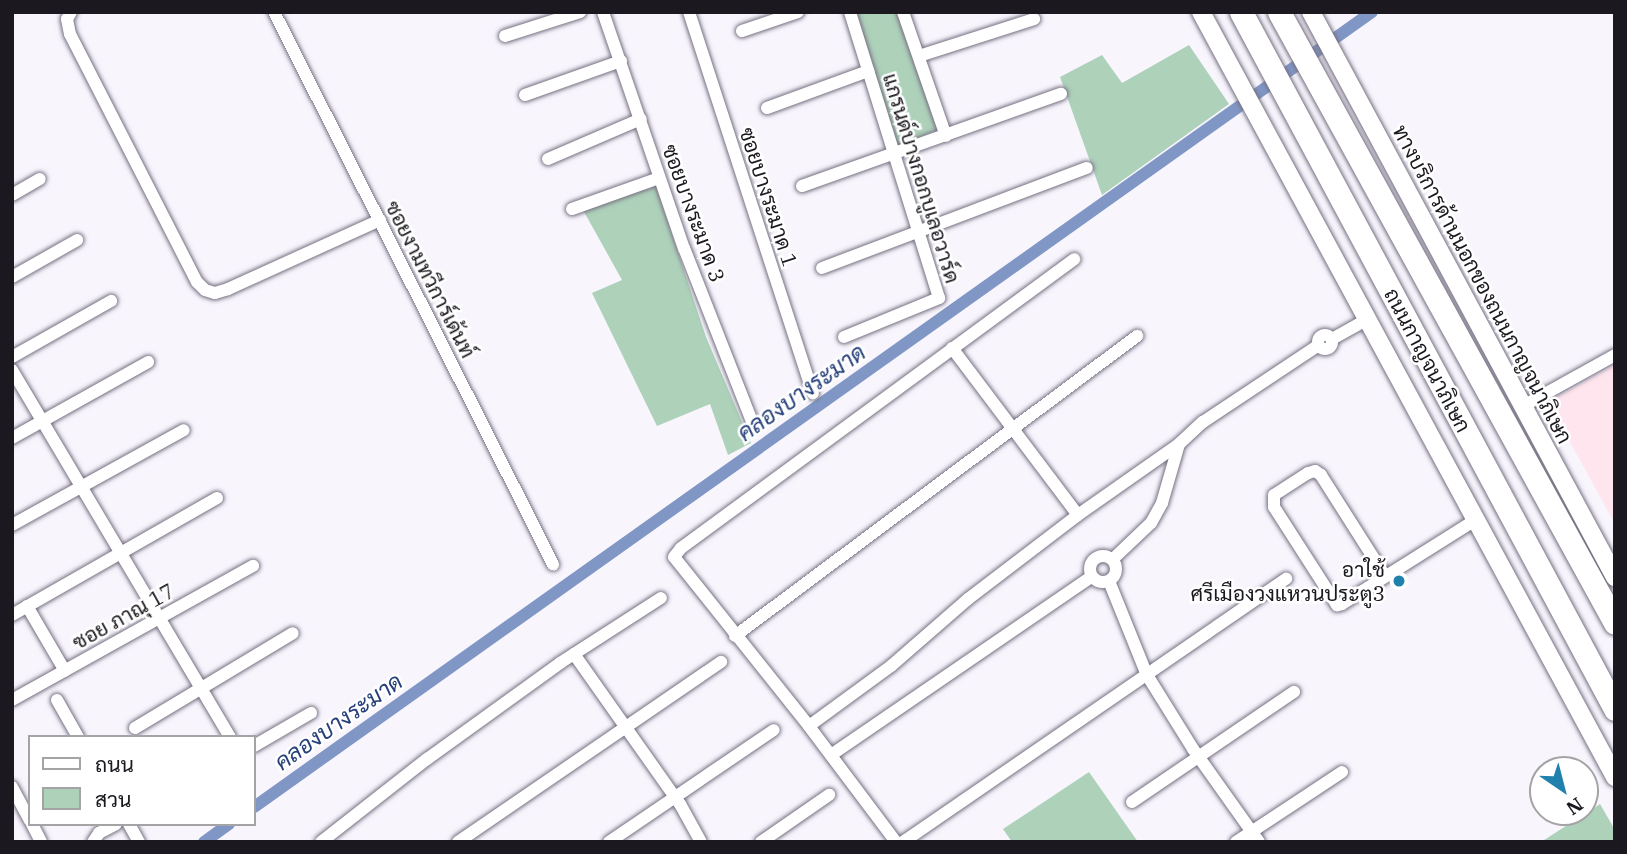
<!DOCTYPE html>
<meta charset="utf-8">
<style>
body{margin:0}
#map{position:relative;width:1627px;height:854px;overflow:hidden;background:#f8f5fd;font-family:"IBM Plex Serif",Sarabun,serif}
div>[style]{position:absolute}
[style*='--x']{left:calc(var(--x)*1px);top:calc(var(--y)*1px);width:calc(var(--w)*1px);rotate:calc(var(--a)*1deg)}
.commercial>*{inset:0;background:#ffe5ed}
.green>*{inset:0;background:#aed1ba}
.canal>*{height:12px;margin:-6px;padding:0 6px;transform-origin:6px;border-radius:6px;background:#8097c5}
.roads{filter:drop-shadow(0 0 2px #767081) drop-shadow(0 0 2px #767081)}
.street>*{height:12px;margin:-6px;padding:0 6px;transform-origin:6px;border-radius:6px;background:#fff}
.street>.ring{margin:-6px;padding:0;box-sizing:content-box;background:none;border:12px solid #fff;border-radius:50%}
.secondary>*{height:18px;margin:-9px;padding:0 9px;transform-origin:9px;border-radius:9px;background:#fff}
.highway>*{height:23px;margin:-11.5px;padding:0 11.5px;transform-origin:11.5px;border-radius:11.5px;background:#fff}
.dots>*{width:19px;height:19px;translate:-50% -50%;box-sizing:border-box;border:4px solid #fff;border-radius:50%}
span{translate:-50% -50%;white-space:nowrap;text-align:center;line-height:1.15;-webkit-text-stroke:5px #fff;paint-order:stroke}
.street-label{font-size:21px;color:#1b191f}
.poi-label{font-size:21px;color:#1b191f}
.right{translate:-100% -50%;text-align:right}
.water-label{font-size:23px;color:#26407a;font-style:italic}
.frame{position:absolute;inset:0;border:14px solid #1b191f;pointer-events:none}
.legend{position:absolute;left:28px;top:735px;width:228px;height:91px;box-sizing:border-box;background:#fff;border:2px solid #a4a3a5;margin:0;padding:9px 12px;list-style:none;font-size:21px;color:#1b191f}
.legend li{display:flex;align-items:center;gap:14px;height:35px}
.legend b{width:35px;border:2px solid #a4a3a5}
.north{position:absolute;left:1529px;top:756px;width:70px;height:70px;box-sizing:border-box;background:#fff;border:2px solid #a4a3a5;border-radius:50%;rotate:145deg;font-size:19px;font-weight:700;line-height:28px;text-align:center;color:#1b191f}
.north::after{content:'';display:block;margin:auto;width:24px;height:32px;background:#2081ad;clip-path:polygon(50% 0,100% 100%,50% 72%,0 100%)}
</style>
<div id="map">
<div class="commercial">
<div style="clip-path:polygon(1615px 365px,1615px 524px,1548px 402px)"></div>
</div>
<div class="green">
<div style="clip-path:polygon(848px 12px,897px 12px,938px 130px,897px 146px)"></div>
<div style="clip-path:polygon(1189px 45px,1229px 104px,1102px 195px,1060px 77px,1102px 55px,1122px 83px)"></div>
<div style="clip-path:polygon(656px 186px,706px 337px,751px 443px,728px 455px,710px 404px,657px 426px,592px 293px,622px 280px,583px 210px)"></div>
<div style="clip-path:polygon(1089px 772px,1138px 842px,1012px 842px,1003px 829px)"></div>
<div style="clip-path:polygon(1600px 804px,1615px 830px,1615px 842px,1541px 842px)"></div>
</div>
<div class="canal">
<div style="--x:254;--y:807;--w:1372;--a:-35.42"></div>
<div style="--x:204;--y:842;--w:31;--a:-36"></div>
</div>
<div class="roads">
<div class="street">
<div style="--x:71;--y:12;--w:8;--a:120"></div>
<div style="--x:67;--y:19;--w:15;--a:79"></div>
<div style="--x:70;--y:34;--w:279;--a:62.9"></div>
<div style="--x:197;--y:282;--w:11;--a:45"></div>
<div style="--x:205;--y:290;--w:10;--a:17"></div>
<div style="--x:215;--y:293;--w:14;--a:-17"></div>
<div style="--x:228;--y:289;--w:167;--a:-24.4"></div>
<div style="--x:274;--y:12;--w:619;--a:63.19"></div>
<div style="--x:603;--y:12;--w:250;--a:71.1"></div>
<div style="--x:684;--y:248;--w:189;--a:68.6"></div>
<div style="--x:689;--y:12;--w:401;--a:72"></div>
<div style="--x:903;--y:12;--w:131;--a:70.9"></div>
<div style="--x:742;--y:31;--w:59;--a:-18.7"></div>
<div style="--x:505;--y:36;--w:79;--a:-17.7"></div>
<div style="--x:919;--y:56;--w:121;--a:-17.8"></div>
<div style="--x:525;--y:95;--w:102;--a:-19.5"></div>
<div style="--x:767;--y:108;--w:108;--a:-20.1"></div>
<div style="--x:548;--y:159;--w:101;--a:-23.3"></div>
<div style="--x:802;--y:186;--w:275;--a:-19.6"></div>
<div style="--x:12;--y:195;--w:32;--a:-30"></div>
<div style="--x:572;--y:209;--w:92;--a:-19.6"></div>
<div style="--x:822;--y:268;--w:283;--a:-20.7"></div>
<div style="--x:12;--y:277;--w:75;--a:-29.6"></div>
<div class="ring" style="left:1318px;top:335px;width:2px;height:2px"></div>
<div style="--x:844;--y:337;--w:103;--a:-22.3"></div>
<div style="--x:939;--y:298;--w:300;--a:-107.3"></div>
<div style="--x:1332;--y:339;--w:41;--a:-29.1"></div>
<div style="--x:952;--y:348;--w:209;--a:53"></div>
<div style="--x:12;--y:357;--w:114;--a:-29.5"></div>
<div style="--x:12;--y:370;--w:427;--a:59.3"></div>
<div style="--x:1523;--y:406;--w:105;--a:-29"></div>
<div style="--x:12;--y:438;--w:156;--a:-29.2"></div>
<div style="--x:12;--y:525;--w:196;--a:-28.9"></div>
<div class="ring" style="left:1090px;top:556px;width:14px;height:14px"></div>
<div style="--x:1113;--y:559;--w:52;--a:-43.5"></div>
<div style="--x:1151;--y:523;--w:23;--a:-61"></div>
<div style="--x:1162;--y:503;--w:61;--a:-73.9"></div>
<div style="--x:1179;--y:444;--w:33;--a:-43"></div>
<div style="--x:1203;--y:422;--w:139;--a:-33.6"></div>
<div style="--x:1385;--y:576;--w:120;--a:-122.4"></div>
<div style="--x:1321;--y:475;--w:7;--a:-146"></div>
<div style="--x:1315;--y:471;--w:7;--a:164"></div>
<div style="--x:1308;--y:473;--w:40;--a:147.1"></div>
<div style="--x:1274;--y:495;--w:12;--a:90"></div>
<div style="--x:1274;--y:507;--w:117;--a:57.3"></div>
<div style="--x:1337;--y:605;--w:5;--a:-11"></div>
<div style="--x:1342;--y:604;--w:156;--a:-32.2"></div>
<div style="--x:1109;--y:581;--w:101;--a:68"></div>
<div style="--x:1147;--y:675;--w:87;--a:58.1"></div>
<div style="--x:1193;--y:749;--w:114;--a:54.6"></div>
<div style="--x:27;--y:606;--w:75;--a:59.7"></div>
<div style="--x:12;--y:615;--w:236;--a:-29.7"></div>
<div style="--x:735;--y:636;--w:502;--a:-36.73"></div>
<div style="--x:574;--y:654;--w:184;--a:54.8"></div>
<div style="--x:680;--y:804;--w:43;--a:61.1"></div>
<div style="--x:12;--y:700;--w:276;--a:-29.1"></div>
<div style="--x:57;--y:700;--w:43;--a:60.4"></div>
<div style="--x:809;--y:726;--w:102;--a:-36.2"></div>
<div style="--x:891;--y:666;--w:102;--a:-41"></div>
<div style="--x:968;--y:599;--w:138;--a:-37.4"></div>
<div style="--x:1078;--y:515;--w:123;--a:-35.1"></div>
<div style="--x:135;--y:728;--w:184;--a:-31"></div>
<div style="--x:254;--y:746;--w:66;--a:-30.1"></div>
<div style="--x:831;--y:755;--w:316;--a:-34.4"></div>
<div style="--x:12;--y:787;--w:38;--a:62"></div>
<div style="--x:1132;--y:802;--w:196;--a:-34.2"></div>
<div style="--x:32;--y:824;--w:20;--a:63"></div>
<div style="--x:129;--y:824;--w:21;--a:61"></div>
<div style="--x:93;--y:842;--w:11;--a:-56"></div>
<div style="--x:99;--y:833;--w:19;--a:-28"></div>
<div style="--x:321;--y:842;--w:135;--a:-38.1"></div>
<div style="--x:427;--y:759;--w:164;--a:-35.8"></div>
<div style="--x:560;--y:663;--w:120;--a:-32.8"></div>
<div style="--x:458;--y:842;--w:319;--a:-34.4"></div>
<div style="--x:609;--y:842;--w:199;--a:-34.2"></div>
<div style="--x:761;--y:842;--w:83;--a:-34.7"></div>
<div style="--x:896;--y:842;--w:145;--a:-126.9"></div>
<div style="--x:809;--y:726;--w:216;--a:-128.6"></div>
<div style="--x:674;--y:557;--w:11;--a:-52"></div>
<div style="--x:681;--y:548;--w:488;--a:-36.3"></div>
<div style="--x:903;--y:842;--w:465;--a:-34.5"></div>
<div style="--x:1236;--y:842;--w:127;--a:-33.4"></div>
</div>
<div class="secondary">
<div style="--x:1201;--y:12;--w:870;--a:61.58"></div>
<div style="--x:1311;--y:12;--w:642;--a:61.72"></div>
</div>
<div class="highway">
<div style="--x:1241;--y:12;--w:791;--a:61.78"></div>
<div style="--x:1279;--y:12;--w:697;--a:61.19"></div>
</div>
</div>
<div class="dots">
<div style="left:1399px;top:581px;background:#2081ad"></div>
</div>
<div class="street-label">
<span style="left:922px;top:178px;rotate:73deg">แกรนด์บางกอกบูเลอวาร์ด</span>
<span style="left:769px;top:197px;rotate:72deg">ซอยบางระมาด 1</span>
<span style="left:694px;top:213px;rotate:70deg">ซอยบางระมาด 3</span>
<span style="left:431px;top:279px;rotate:63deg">ซอยงามทวีการ์เด้นท์</span>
<span style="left:1483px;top:284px;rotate:62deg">ทางบริการด้านนอกของถนนกาญจนาภิเษก</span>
<span style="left:1428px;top:360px;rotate:62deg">ถนนกาญจนาภิเษก</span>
<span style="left:123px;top:616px;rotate:-29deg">ซอย ภาณุ 17</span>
</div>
<div class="poi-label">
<span class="right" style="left:1385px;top:581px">อาใช้<br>ศรีเมืองวงแหวนประตู3</span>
</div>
<div class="water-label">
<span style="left:801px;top:392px;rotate:-35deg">คลองบางระมาด</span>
<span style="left:338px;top:721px;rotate:-35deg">คลองบางระมาด</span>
</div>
<div class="frame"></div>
<ul class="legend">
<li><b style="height:9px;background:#fff"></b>ถนน</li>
<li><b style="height:19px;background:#aed1ba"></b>สวน</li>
</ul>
<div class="north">N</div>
</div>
